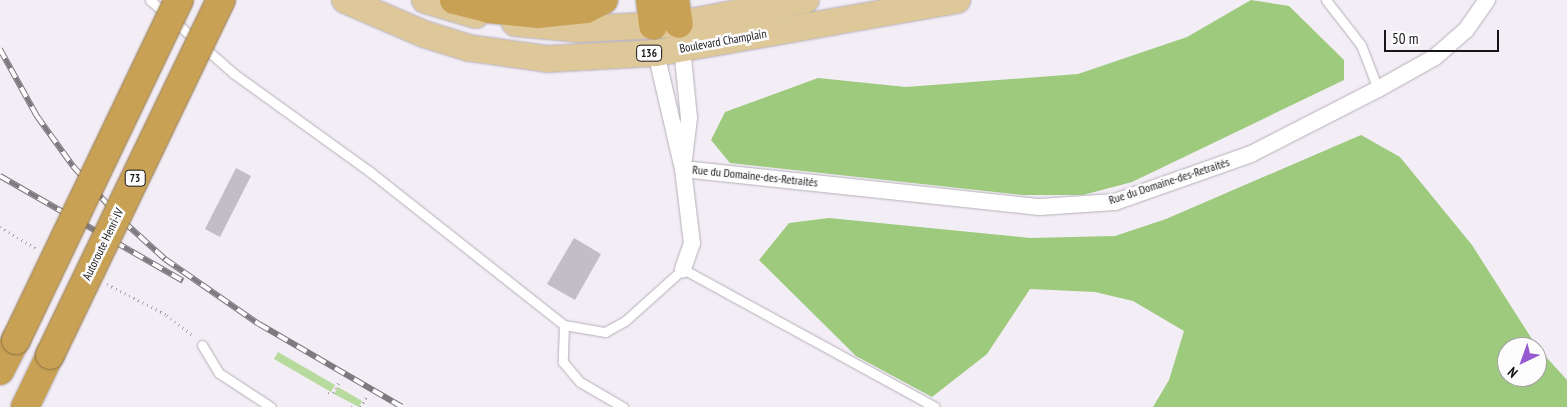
<!DOCTYPE html>
<meta charset="utf-8">
<style>
body{margin:0}
#map{position:relative;width:1567px;height:407px;overflow:hidden;background:#f3edf6;font-family:"PT Sans Narrow",sans-serif}
div>[style]{position:absolute}
[style*='--x']{left:calc(var(--x)*1px);top:calc(var(--y)*1px);width:calc(var(--w)*1px);rotate:calc(var(--a)*1deg)}
.green>*{inset:0;background:#b7da9d}
.forest>*{inset:0;background:#9dca7c}
.building>*{inset:0;background:#c3bdc5}
.path>*{height:2.5px;margin-top:-1.25px;transform-origin:0;background:repeating-linear-gradient(90deg,#a5a1a7 0 1px,transparent 0 5px)}
.roads{filter:drop-shadow(0 0 1px #b5afb7) drop-shadow(0 0 1px #b5afb7)}
.lane>*{height:9px;margin:-4.5px;padding:0 4.5px;transform-origin:4.5px;border-radius:4.5px;background:#fff}
.street>*{height:16px;margin:-8px;padding:0 8px;transform-origin:8px;border-radius:8px;background:#fff}
.primary>*{height:26px;margin:-13px;padding:0 13px;transform-origin:13px;border-radius:13px;background:#dec799}
.highway>*{height:28px;margin:-14px;padding:0 14px;transform-origin:14px;border-radius:14px;background:#c8a155}
.rail>*{height:5.5px;margin-top:-2.75px;transform-origin:0;background:repeating-linear-gradient(90deg,#fefdfe 0 11px,#7e7a80 0 22px);box-sizing:border-box;border-block:1px solid #7e7a80}
.bridges{filter:drop-shadow(0 0 1px #8a7040) drop-shadow(0 0 1px #8a7040)}
.highway-bridge>*{height:28px;margin:-14px;padding:0 14px;transform-origin:14px;border-radius:14px;background:#c8a155}
span{translate:-50% -50%;white-space:nowrap;text-align:center;line-height:1.15;-webkit-text-stroke:5px #fefdfe;paint-order:stroke}
.shield-label span{padding:1px 4px;background:#fefdfe;border:1px solid;border-radius:4px;-webkit-text-stroke-width:0}
.shield-label{font-size:11px;color:#171518;font-weight:700}
.street-label{font-size:12px;color:#171518}
.north{position:absolute;left:1497px;top:337px;width:50px;height:50px;box-sizing:border-box;background:#fefdfe;border:1px solid #a2a0a2;border-radius:50%;rotate:222deg;font-size:14px;font-weight:700;line-height:20px;text-align:center;color:#171518}
.north::after{content:'';display:block;margin:auto;width:18px;height:22px;background:#9659d0;clip-path:polygon(50% 0,100% 100%,50% 72%,0 100%)}
.scale{position:absolute;left:1384px;top:30px;width:115px;height:22px;box-sizing:border-box;border:2px solid #171518;border-top:0;padding-left:6px;font-size:15px;line-height:18px;white-space:nowrap;color:#171518;-webkit-text-stroke:4px #fefdfe;paint-order:stroke}
</style>
<div id="map">
<div class="green">
<div style="clip-path:polygon(278px 352px,335px 385px,331px 392px,274px 359px)"></div>
<div style="clip-path:polygon(338px 387px,362px 401px,359px 407px,334px 394px)"></div>
</div>
<div class="forest">
<div style="clip-path:polygon(1251px 0,1289px 6px,1344px 60px,1344px 80px,1132px 182px,1083px 195px,1023px 195px,730px 163px,711px 140px,725px 112px,818px 78px,906px 87px,1078px 74px,1187px 37px)"></div>
<div style="clip-path:polygon(1361px 135px,1400px 157px,1472px 245px,1537px 347px,1507px 347px,1507px 377px,1537px 377px,1537px 347px,1567px 380px,1567px 407px,1153px 407px,1169px 380px,1184px 331px,1133px 301px,1095px 292px,1030px 289px,987px 354px,932px 397px,856px 356px,759px 260px,789px 223px,829px 218px,1030px 238px,1115px 236px,1166px 219px)"></div>
</div>
<div class="building">
<div style="clip-path:polygon(236px 168px,251px 176px,220px 237px,205px 229px)"></div>
<div style="clip-path:polygon(574px 238px,601px 254px,575px 300px,547px 284px)"></div>
</div>
<div class="path">
<div style="--x:0;--y:227;--w:43;--a:30.7"></div>
<div style="--x:107;--y:284;--w:68;--a:27.3"></div>
<div style="--x:167;--y:315;--w:34;--a:38"></div>
<div style="--x:328;--y:393;--w:5;--a:0"></div>
<div style="--x:333;--y:393;--w:15;--a:-62"></div>
<div style="--x:351;--y:407;--w:4;--a:0"></div>
<div style="--x:360;--y:407;--w:13;--a:-58"></div>
</div>
<div class="roads">
<div class="lane">
<div style="--x:150;--y:0;--w:111;--a:41.3"></div>
<div style="--x:233;--y:73;--w:168;--a:35.8"></div>
<div style="--x:369;--y:171;--w:248;--a:38.3"></div>
<div style="--x:564;--y:325;--w:42;--a:9.7"></div>
<div style="--x:605;--y:332;--w:23;--a:-29"></div>
<div style="--x:625;--y:321;--w:78;--a:-41.9"></div>
<div style="--x:683;--y:269;--w:287;--a:28.7"></div>
<div style="--x:1326;--y:0;--w:57;--a:52.1"></div>
<div style="--x:1361;--y:45;--w:47;--a:68.9"></div>
<div style="--x:564;--y:325;--w:37;--a:92"></div>
<div style="--x:563;--y:362;--w:26;--a:50"></div>
<div style="--x:580;--y:382;--w:50;--a:30.2"></div>
<div style="--x:202;--y:345;--w:33;--a:59"></div>
<div style="--x:219;--y:373;--w:62;--a:33.2"></div>
</div>
<div class="street">
<div style="--x:682;--y:48;--w:70;--a:84.3"></div>
<div style="--x:689;--y:118;--w:41;--a:97"></div>
<div style="--x:656;--y:53;--w:119;--a:76.9"></div>
<div style="--x:683;--y:169;--w:75;--a:83.1"></div>
<div style="--x:692;--y:243;--w:28;--a:109"></div>
<div style="--x:683;--y:169;--w:359;--a:6.1"></div>
<div style="--x:1040;--y:207;--w:75;--a:-3.8"></div>
<div style="--x:1115;--y:202;--w:144;--a:-19.4"></div>
<div style="--x:1251;--y:154;--w:143;--a:-27.1"></div>
<div style="--x:1378;--y:89;--w:65;--a:-29.3"></div>
<div style="--x:1435;--y:57;--w:41;--a:-41.1"></div>
<div style="--x:1466;--y:30;--w:37;--a:-55"></div>
</div>
<div class="primary">
<div style="--x:345;--y:0;--w:86;--a:23.3"></div>
<div style="--x:424;--y:34;--w:47;--a:17.3"></div>
<div style="--x:469;--y:48;--w:79;--a:8"></div>
<div style="--x:547;--y:59;--w:109;--a:-3.2"></div>
<div style="--x:656;--y:53;--w:306;--a:-10"></div>
<div style="--x:425;--y:0;--w:53;--a:16.4"></div>
<div style="--x:515;--y:23;--w:65;--a:5.3"></div>
<div style="--x:580;--y:29;--w:99;--a:-2.9"></div>
<div style="--x:679;--y:24;--w:129;--a:-10.7"></div>
</div>
<div class="highway">
<div style="--x:454;--y:0;--w:36;--a:14"></div>
<div style="--x:489;--y:9;--w:49;--a:5.8"></div>
<div style="--x:538;--y:14;--w:48;--a:-5.9"></div>
<div style="--x:586;--y:9;--w:20;--a:-27"></div>
<div style="--x:650;--y:0;--w:26;--a:83"></div>
<div style="--x:675;--y:0;--w:24;--a:81"></div>
<div style="--x:0;--y:371;--w:35;--a:-63"></div>
<div style="--x:25;--y:407;--w:58;--a:-64.3"></div>
</div>
</div>
<div class="rail">
<div style="--x:0;--y:49;--w:77;--a:61.1"></div>
<div style="--x:37;--y:116;--w:62;--a:54.2"></div>
<div style="--x:73;--y:166;--w:74;--a:47.7"></div>
<div style="--x:123;--y:221;--w:57;--a:42.1"></div>
<div style="--x:165;--y:259;--w:114;--a:34.7"></div>
<div style="--x:259;--y:324;--w:165;--a:30.1"></div>
<div style="--x:0;--y:176;--w:211;--a:29.8"></div>
</div>
<div class="bridges">
<div class="highway-bridge">
<div style="--x:16;--y:340;--w:377;--a:-64.4"></div>
<div style="--x:50;--y:355;--w:394;--a:-64.3"></div>
</div>
</div>
<div class="shield-label">
<span style="left:649px;top:53px">136</span>
<span style="left:135px;top:178px">73</span>
</div>
<div class="street-label">
<span style="left:723px;top:41px;rotate:-10deg">Boulevard Champlain</span>
<span style="left:755px;top:176px;rotate:6deg">Rue du Domaine-des-Retraités</span>
<span style="left:1169px;top:181px;rotate:-18deg">Rue du Domaine-des-Retraités</span>
<span style="left:103px;top:244px;rotate:-64deg">Autoroute Henri-IV</span>
</div>
<div class="north">N</div>
<div class="scale">50 m</div>
</div>
